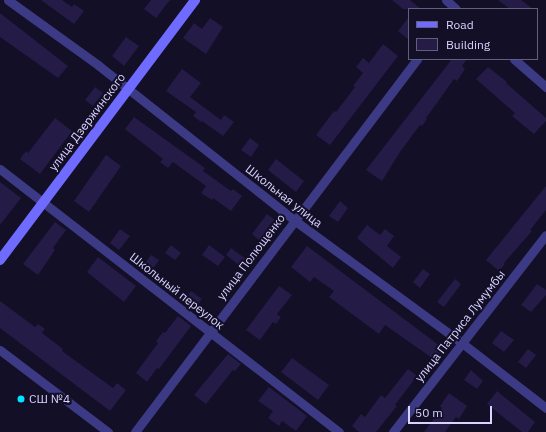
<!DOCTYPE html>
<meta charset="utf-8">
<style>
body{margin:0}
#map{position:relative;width:546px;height:432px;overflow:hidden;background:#130f26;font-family:"IBM Plex Sans",sans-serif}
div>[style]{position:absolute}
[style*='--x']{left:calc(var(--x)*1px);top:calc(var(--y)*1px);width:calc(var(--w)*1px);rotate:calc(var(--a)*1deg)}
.building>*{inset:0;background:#241b47}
.street>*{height:9px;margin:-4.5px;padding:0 4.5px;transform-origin:4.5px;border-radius:4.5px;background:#3d3a85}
.secondary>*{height:10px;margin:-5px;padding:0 5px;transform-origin:5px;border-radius:5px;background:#6f6bff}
.dots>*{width:11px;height:11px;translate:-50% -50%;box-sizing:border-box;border:2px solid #130f26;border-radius:50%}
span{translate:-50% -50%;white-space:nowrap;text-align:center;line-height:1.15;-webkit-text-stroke:4px #130f26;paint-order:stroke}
.street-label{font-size:12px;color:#d9d4ff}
.poi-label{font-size:12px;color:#d9d4ff}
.left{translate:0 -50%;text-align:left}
.legend{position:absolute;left:408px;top:8px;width:130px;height:52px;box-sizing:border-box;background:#130f26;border:1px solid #625e7d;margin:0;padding:5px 7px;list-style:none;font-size:12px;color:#d9d4ff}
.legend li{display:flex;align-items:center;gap:8px;height:20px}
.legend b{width:20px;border:1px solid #625e7d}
.scale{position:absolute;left:408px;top:406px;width:84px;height:18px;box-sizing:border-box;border:2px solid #d9d4ff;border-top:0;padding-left:5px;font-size:12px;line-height:14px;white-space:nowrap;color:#d9d4ff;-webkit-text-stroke:3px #130f26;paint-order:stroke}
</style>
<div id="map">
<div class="building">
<div style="clip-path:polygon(41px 0,62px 0,72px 7px,74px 4px,84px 11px,74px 24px)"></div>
<div style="clip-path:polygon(151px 0,170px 0,156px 18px,144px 9px)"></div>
<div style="clip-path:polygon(392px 0,410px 0,421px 9px,403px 9px)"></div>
<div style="clip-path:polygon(498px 0,521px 0,533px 9px,510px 9px)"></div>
<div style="clip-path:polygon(0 13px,68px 66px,58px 78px,0 37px)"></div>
<div style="clip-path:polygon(409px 17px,409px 40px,398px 31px)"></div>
<div style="clip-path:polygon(210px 18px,223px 27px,206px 54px,183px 38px,194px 23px,202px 29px)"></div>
<div style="clip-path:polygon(126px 37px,139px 46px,124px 66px,112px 56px)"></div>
<div style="clip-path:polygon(383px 44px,398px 56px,330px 145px,316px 135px,334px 111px,336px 112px,355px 87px,353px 86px,363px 73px,356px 67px,363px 58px,369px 63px)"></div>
<div style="clip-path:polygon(452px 59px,467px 59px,462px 66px,465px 69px,457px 81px,454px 79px,439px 100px,426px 118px,427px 119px,422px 126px,420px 125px,400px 152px,382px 181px,366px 170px)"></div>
<div style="clip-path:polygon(488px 67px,507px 82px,506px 83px,546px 118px,546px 121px,534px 134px,512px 116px,515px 113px,476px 79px)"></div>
<div style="clip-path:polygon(182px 69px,201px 83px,190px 97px,221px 120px,224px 115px,234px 122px,223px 136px,202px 121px,201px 122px,193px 116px,196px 112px,166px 91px)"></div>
<div style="clip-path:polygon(95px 87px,103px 93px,93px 106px,85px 100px)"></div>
<div style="clip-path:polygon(134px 117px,205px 168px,203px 171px,231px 191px,233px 189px,242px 196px,231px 211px,213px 198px,212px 200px,201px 193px,206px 186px,173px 162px,168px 168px,160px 162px,163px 159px,125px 129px)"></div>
<div style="clip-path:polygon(55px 118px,72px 131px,40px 174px,20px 159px,26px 151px,28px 153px)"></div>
<div style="clip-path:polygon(250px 138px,259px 145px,251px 157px,241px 150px)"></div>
<div style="clip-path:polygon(106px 155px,121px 166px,89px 212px,74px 201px)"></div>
<div style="clip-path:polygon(276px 159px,304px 181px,296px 192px,268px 170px)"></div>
<div style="clip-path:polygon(0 182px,21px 198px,0 225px)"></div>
<div style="clip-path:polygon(546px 186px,546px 210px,530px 230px,532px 231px,504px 263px,505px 264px,499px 271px,486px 260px)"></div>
<div style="clip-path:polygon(340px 201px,348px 208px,338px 222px,329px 216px)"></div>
<div style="clip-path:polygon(267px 214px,275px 220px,260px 241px,252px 234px)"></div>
<div style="clip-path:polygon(55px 222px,66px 230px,53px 248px,55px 250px,38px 275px,23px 264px)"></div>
<div style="clip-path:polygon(367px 225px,380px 235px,385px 229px,394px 236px,387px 246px,401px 257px,393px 268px,357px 238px)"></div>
<div style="clip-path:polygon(120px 229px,130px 236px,119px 250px,110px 243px)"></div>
<div style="clip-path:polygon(171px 245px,181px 253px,175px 260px,165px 253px)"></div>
<div style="clip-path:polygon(209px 245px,225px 257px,218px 266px,202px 255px)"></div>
<div style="clip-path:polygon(307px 246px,444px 349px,435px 360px,385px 325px,379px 334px,329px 297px,334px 291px,314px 277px,310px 282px,291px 267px)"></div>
<div style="clip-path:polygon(231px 248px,246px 259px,240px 266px,226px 255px)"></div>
<div style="clip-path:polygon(151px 255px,159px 260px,150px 273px,142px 267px)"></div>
<div style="clip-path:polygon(98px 257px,136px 286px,124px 302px,87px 272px)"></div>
<div style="clip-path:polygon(423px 269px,430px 274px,420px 288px,413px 282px)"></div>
<div style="clip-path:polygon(455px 279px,461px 284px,444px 307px,437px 302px)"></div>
<div style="clip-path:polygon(537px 284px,546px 290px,546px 295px,531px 312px,521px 305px)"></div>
<div style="clip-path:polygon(279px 286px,292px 295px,277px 314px,281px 317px,276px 324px,273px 322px,260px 340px,246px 330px)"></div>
<div style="clip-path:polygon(191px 291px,202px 299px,197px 306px,186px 298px)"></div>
<div style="clip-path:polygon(0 301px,35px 327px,38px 324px,45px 329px,42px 333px,63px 349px,62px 351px,113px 388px,117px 383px,126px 390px,110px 411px,0 328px)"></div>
<div style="clip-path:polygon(178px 316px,191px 326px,159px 369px,157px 368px,147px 382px,136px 373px,158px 343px,156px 341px,163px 332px,165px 333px)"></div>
<div style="clip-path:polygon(501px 331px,514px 340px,504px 352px,492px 343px)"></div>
<div style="clip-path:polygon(528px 349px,536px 355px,526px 368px,518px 362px)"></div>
<div style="clip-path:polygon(228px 354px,241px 364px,235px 371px,233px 370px,206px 404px,194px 395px)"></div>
<div style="clip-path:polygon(292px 358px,329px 385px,318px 400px,281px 372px)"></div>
<div style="clip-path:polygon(408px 369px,417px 376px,395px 405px,397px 406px,376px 432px,359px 432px,352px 426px,361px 414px,365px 417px,381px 395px,385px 398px)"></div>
<div style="clip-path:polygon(471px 370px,483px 381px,477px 389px,464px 380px)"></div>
<div style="clip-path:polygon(269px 387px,307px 416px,296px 431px,282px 421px,279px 426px,268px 418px,273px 411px,258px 401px)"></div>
<div style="clip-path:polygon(497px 391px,535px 422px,528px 432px,522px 432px,487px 404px)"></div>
<div style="clip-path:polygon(449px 393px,467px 406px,459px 419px,456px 417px,445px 432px,424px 432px,442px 408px,440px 406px)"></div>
</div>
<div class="street">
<div style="--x:8;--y:0;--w:111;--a:35.8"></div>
<div style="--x:98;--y:65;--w:250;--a:38.3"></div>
<div style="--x:294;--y:220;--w:208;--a:36.2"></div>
<div style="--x:462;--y:343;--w:106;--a:37.7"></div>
<div style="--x:446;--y:0;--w:13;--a:42"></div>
<div style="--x:514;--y:59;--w:43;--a:41.2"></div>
<div style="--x:0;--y:169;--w:429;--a:37.8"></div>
<div style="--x:0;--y:350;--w:136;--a:37.2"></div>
<div style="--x:135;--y:432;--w:468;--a:-52.9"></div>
<div style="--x:393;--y:432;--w:249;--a:-52.2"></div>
</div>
<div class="secondary">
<div style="--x:0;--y:260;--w:325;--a:-53.1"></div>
</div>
<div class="dots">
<div style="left:21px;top:399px;background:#00e5ff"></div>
</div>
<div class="street-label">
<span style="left:87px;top:122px;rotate:-53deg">улица Дзержинского</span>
<span style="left:284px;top:196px;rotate:38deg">Школьная улица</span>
<span style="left:251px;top:257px;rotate:-53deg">улица Полющенко</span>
<span style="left:177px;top:291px;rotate:38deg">Школьный переулок</span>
<span style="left:460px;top:326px;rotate:-52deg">улица Патриса Лумумбы</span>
</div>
<div class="poi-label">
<span class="left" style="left:29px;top:399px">СШ №4</span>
</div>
<ul class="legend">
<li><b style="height:5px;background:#6f6bff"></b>Road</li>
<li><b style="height:11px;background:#241b47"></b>Building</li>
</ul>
<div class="scale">50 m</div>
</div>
